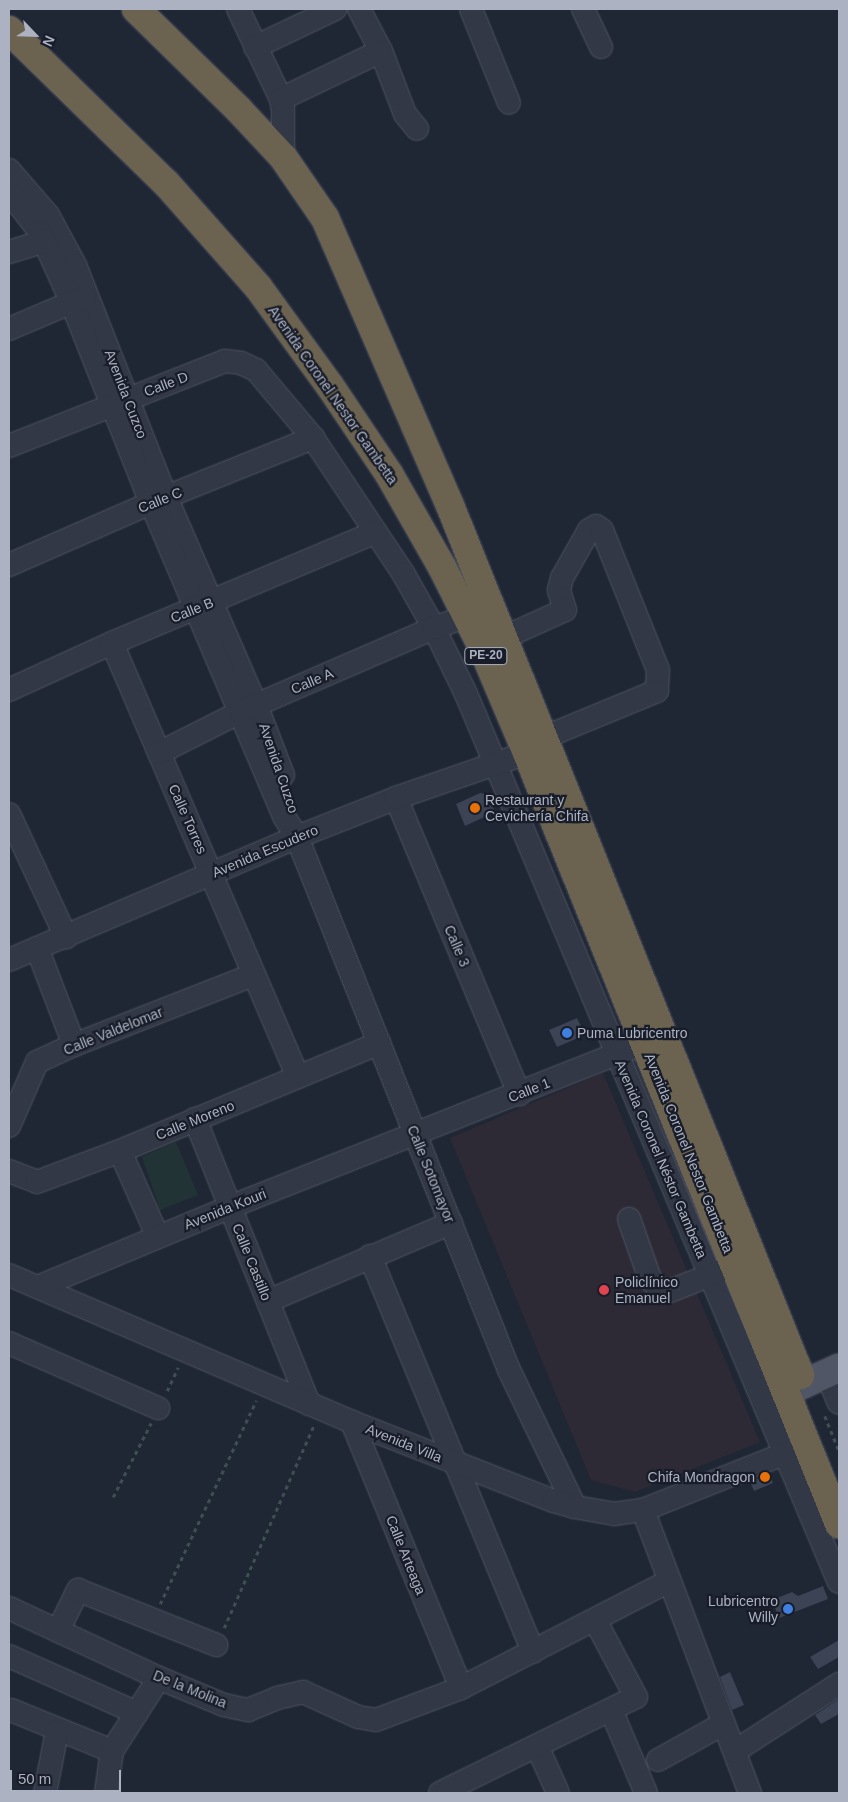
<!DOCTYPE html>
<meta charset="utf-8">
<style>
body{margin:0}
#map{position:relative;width:848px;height:1802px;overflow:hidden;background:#1f2634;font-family:Helvetica,sans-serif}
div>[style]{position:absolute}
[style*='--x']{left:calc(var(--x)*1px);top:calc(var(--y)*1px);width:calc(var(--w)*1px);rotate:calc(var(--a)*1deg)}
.medical>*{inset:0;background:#2d2a36}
.green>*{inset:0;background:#223336}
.building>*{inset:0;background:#3b4355}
.path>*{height:2.5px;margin-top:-1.25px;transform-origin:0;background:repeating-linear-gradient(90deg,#3e4e53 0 4px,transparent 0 8px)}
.roads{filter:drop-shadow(0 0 1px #505563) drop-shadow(0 0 1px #505563)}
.minor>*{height:22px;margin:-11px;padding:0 11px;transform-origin:11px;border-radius:11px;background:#323845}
.major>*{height:28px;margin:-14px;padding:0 14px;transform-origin:14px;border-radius:14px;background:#505665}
.highway>*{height:28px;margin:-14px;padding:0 14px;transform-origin:14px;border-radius:14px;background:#6b634f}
.dots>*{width:14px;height:14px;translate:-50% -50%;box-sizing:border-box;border:2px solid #181d29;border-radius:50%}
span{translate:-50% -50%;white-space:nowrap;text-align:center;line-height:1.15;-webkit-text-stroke:4.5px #181d29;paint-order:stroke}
.shield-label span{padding:1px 4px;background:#181d29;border:1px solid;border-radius:4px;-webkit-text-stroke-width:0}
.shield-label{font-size:12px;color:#acb2c2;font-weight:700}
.street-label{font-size:14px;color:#acb2c2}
.poi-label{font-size:14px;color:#acb2c2}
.left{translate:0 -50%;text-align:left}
.right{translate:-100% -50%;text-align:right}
.frame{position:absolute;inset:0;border:10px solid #acb2c2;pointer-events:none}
.north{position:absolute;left:10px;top:10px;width:50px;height:50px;-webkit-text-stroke:4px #181d29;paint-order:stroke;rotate:114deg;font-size:14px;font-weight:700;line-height:20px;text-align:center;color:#acb2c2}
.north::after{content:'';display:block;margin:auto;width:18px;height:22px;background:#acb2c2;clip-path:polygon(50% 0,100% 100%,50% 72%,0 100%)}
.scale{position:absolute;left:10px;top:1770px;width:111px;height:22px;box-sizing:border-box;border:2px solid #acb2c2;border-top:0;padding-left:6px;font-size:15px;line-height:18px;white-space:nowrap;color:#acb2c2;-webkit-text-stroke:4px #181d29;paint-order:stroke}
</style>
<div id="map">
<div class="medical">
<div style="clip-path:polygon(603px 1073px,760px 1442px,635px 1492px,591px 1480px,450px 1138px)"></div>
</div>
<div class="green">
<div style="clip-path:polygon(176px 1142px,198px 1195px,160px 1210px,142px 1157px)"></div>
</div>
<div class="building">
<div style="clip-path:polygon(480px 793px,487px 794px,495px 812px,465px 826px,456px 804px)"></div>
<div style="clip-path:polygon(577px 1018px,585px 1035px,557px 1047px,549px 1030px)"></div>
<div style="clip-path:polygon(769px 1474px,773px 1483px,754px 1491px,750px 1482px)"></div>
<div style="clip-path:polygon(823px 1586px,828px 1599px,779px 1618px,772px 1600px,792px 1592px,798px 1596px)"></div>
<div style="clip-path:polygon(839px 1640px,839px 1657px,818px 1669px,810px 1657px)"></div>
<div style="clip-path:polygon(730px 1672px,744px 1705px,732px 1710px,720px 1677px)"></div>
<div style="clip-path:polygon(839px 1699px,839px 1714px,821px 1724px,815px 1715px)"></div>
</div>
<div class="path">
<div style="--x:167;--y:1391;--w:26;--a:-65"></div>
<div style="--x:825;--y:1416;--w:37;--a:68"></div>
<div style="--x:113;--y:1497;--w:83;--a:-62.8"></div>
<div style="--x:160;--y:1604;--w:225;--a:-64.7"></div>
<div style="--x:224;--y:1628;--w:222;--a:-66.1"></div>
</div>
<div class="roads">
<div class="minor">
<div style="--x:238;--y:9;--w:100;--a:64.5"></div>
<div style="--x:281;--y:99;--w:11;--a:80"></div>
<div style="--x:283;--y:110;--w:47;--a:90"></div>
<div style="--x:359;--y:9;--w:47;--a:62.4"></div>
<div style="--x:381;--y:51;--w:67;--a:69.1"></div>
<div style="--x:405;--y:114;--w:19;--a:51"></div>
<div style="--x:471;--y:9;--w:101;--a:68"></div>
<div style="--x:583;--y:9;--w:42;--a:64.7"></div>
<div style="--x:255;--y:47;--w:89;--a:-25.4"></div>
<div style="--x:281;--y:99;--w:111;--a:-25.6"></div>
<div style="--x:9;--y:170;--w:60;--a:49.1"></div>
<div style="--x:48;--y:215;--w:57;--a:61.6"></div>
<div style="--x:75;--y:265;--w:249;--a:68.6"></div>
<div style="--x:166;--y:497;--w:227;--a:66.6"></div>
<div style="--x:256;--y:705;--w:75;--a:68.9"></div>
<div style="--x:9;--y:192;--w:51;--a:52.2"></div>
<div style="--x:40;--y:232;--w:76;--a:65.8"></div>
<div style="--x:71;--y:301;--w:217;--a:68.4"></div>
<div style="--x:151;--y:503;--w:342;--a:67"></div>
<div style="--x:285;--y:818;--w:22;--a:58"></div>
<div style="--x:297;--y:837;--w:574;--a:68.31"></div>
<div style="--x:509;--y:1370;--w:152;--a:64.3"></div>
<div style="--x:9;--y:252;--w:38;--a:-17"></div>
<div style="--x:9;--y:329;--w:82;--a:-23.1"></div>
<div style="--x:9;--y:446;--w:232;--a:-21.5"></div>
<div style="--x:225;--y:361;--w:16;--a:7"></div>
<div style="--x:241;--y:363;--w:17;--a:25"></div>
<div style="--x:256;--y:370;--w:89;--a:50"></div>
<div style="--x:313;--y:438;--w:162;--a:56.3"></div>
<div style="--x:403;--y:573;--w:63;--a:60.6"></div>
<div style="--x:434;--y:628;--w:73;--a:64.1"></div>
<div style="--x:466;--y:694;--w:963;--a:67.22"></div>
<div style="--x:9;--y:565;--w:155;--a:-23.6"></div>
<div style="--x:151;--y:503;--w:175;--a:-21.9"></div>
<div style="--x:503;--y:638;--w:68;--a:-24.3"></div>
<div style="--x:565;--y:610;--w:21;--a:-107"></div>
<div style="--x:559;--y:590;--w:12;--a:-76"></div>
<div style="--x:562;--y:578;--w:55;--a:-60.6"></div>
<div style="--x:589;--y:530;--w:8;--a:-30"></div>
<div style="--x:596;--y:526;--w:7;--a:34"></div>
<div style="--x:602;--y:530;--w:151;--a:68.2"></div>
<div style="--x:658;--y:670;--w:21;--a:93"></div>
<div style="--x:657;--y:691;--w:123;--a:157.6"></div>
<div style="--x:112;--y:643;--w:472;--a:66.8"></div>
<div style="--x:9;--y:690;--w:113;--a:-24.5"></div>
<div style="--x:112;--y:643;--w:286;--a:-22.8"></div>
<div style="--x:159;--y:753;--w:91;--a:-26.8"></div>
<div style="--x:240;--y:712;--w:211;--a:-23.4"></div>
<div style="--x:434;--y:628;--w:35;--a:-20"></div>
<div style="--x:396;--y:798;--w:321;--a:67.4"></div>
<div style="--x:9;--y:814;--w:136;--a:65.1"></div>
<div style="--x:37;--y:948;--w:104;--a:69.1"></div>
<div style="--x:9;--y:960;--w:313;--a:-23.1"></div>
<div style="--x:297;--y:837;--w:106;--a:-21.5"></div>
<div style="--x:396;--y:798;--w:139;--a:-19"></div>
<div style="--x:195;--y:1119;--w:307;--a:68.2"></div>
<div style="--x:9;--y:1126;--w:70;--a:-66.4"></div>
<div style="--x:37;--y:1062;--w:41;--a:-24.7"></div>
<div style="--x:74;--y:1045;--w:192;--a:-21.4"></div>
<div style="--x:120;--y:1151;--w:94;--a:66.2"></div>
<div style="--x:9;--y:1171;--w:30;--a:21"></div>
<div style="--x:37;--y:1182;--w:89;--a:-20.5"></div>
<div style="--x:120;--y:1151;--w:281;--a:-22.6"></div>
<div style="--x:629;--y:1219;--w:64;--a:70.7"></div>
<div style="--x:650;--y:1279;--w:16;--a:47"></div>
<div style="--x:661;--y:1291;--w:6;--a:9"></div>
<div style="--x:667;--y:1292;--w:61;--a:-21.1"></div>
<div style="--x:370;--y:1256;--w:428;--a:67.6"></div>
<div style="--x:9;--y:1275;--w:373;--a:23.2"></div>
<div style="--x:352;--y:1422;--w:217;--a:21.4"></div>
<div style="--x:554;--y:1501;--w:22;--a:16"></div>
<div style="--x:575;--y:1507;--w:40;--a:10"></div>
<div style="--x:614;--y:1514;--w:29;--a:-8"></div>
<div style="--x:643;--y:1510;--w:168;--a:-21.7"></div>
<div style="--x:38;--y:1287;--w:208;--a:-22.6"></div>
<div style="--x:230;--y:1207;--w:445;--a:-21.6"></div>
<div style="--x:268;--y:1301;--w:199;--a:-23.1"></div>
<div style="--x:9;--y:1343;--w:163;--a:23.6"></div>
<div style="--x:827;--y:1374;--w:31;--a:68"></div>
<div style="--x:352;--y:1422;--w:287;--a:67.7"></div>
<div style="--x:643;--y:1510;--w:303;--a:69.3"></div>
<div style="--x:9;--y:1608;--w:166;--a:25"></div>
<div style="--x:159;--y:1678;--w:70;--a:22.6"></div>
<div style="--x:224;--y:1705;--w:25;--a:12"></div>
<div style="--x:248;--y:1710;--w:31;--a:-22"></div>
<div style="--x:277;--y:1698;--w:27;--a:-13"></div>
<div style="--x:303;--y:1692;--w:60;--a:24.4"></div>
<div style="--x:358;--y:1717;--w:18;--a:9"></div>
<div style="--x:376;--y:1720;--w:91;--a:-20.6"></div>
<div style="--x:461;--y:1688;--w:234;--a:-27.2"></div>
<div style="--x:58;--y:1631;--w:46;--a:-64"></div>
<div style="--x:78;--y:1590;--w:149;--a:21.7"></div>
<div style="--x:9;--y:1656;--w:140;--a:24"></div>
<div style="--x:11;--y:1710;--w:109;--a:22.1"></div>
<div style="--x:611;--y:1710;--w:90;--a:67.1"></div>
<div style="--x:537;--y:1746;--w:51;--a:65.9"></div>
<div style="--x:735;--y:1751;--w:124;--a:-32.8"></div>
<div style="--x:658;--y:1760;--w:74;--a:-29"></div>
<div style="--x:45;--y:1793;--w:63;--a:-79"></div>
<div style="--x:106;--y:1793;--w:42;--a:-81.9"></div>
<div style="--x:112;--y:1751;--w:87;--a:-57.2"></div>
<div style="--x:440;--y:1793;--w:218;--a:-26.1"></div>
<div style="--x:636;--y:1697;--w:87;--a:-118"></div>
</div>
<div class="major">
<div style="--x:786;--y:1392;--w:58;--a:-24.4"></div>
</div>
<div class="highway">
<div style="--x:136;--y:9;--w:144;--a:44.4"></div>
<div style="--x:239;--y:110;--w:64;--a:46.9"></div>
<div style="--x:283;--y:157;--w:74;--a:55.5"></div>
<div style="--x:325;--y:218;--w:316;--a:66.5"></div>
<div style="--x:451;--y:508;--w:935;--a:68.07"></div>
<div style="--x:9;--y:30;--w:219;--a:44.3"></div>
<div style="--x:166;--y:183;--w:139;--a:48.5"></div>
<div style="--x:258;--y:287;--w:122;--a:54"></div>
<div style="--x:330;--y:386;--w:106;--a:56.2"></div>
<div style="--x:389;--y:474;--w:107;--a:60.3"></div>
<div style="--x:442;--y:567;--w:89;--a:63.4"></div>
<div style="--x:482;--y:647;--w:115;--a:67"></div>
<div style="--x:527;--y:753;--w:832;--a:67.97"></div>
</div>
</div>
<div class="dots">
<div style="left:475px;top:808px;background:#e8710a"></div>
<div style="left:567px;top:1033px;background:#3f7fe0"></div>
<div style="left:604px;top:1290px;background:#e0444e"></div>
<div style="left:765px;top:1477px;background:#e8710a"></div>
<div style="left:788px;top:1609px;background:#3f7fe0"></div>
</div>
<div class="shield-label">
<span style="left:486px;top:656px">PE-20</span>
</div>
<div class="street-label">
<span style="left:166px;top:384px;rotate:-21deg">Calle D</span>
<span style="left:126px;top:394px;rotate:69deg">Avenida Cuzco</span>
<span style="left:333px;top:395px;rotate:55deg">Avenida Coronel Nestor Gambetta</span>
<span style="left:160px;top:500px;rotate:-22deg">Calle C</span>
<span style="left:192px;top:610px;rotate:-22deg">Calle B</span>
<span style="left:312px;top:681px;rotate:-23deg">Calle A</span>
<span style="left:279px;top:768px;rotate:71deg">Avenida Cuzco</span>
<span style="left:188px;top:819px;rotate:66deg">Calle Torres</span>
<span style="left:265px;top:851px;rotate:-23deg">Avenida Escudero</span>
<span style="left:457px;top:946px;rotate:67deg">Calle 3</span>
<span style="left:113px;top:1031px;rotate:-22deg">Calle Valdelomar</span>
<span style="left:529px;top:1090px;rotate:-21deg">Calle 1</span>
<span style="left:195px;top:1120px;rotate:-22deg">Calle Moreno</span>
<span style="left:689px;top:1153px;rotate:68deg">Avenida Coronel Nestor Gambetta</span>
<span style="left:661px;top:1159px;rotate:67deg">Avenida Coronel Néstor Gambetta</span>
<span style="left:431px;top:1174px;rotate:68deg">Calle Sotomayor</span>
<span style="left:225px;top:1209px;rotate:-22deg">Avenida Kouri</span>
<span style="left:252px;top:1262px;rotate:68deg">Calle Castillo</span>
<span style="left:404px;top:1443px;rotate:22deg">Avenida Villa</span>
<span style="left:406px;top:1555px;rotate:68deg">Calle Arteaga</span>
<span style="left:190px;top:1689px;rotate:22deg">De la Molina</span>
</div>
<div class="poi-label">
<span class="left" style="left:485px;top:808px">Restaurant y<br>Cevichería Chifa</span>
<span class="left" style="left:577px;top:1033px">Puma Lubricentro</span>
<span class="left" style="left:615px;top:1290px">Policlínico<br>Emanuel</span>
<span class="right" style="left:755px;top:1477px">Chifa Mondragon</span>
<span class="right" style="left:778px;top:1609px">Lubricentro<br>Willy</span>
</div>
<div class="frame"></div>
<div class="north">N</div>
<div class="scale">50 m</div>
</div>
